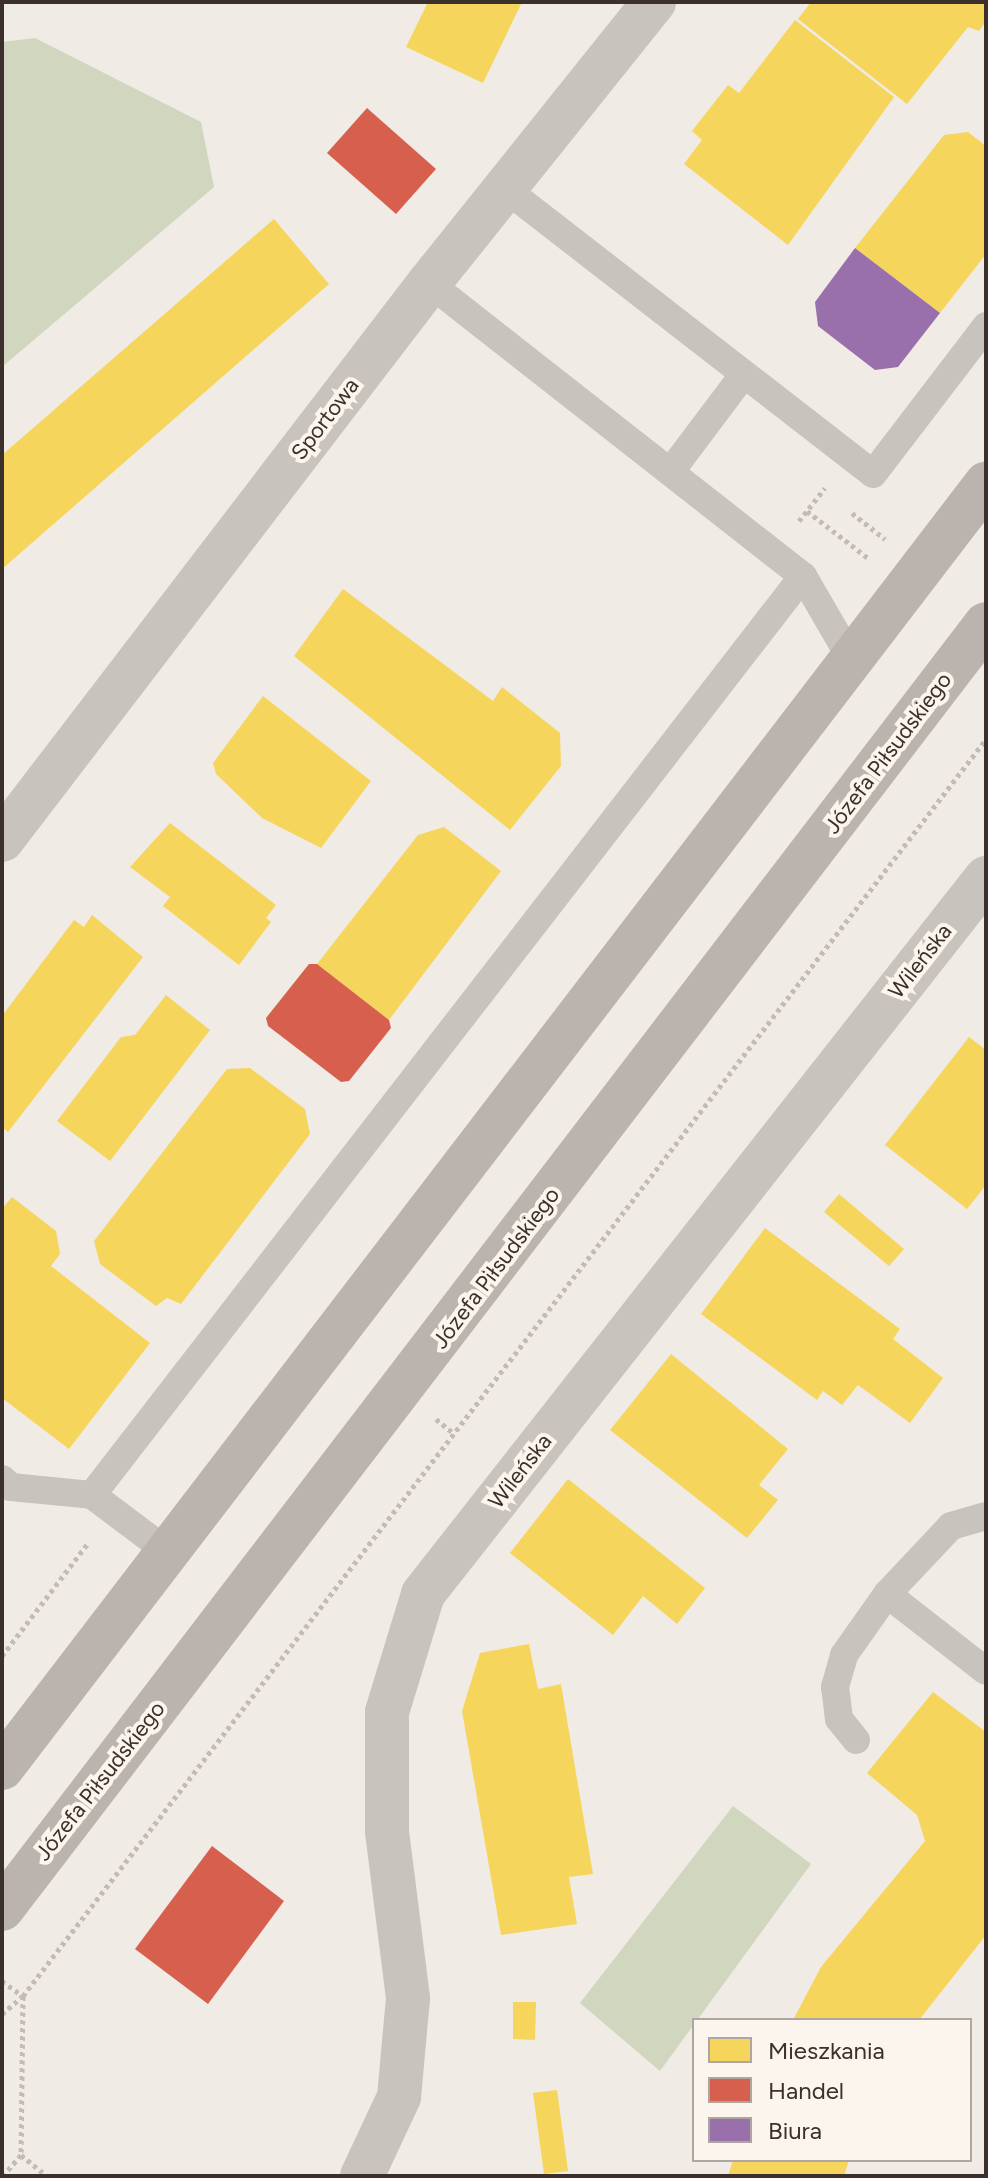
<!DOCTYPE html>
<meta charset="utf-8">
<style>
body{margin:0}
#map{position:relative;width:988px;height:2178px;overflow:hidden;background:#f0ebe5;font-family:Figtree,sans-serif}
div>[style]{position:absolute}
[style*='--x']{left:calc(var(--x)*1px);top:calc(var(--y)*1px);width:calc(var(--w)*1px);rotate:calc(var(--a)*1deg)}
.green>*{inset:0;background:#d1d6bf}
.homes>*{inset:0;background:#f6d55c}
.shops>*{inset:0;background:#d6604d}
.offices>*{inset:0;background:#9970ab}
.path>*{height:5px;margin-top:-2.5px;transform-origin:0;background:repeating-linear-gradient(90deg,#c2bbb6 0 4px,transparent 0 8px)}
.lane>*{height:28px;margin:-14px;padding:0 14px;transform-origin:14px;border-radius:14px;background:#c9c3be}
.street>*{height:44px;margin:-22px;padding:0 22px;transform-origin:22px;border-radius:22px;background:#c9c3be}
.secondary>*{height:44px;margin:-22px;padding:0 22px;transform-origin:22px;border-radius:22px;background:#bab3ae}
span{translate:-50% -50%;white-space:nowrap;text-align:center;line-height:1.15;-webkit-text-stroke:8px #fbf5ee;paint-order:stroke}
.street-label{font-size:22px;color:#3b302b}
.frame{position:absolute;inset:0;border:4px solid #3b302b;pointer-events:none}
.legend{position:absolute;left:692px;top:2018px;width:280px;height:144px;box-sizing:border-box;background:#fbf5ee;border:2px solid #aea6a0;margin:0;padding:10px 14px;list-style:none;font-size:24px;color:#3b302b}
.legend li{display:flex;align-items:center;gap:16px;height:40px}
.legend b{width:40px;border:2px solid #aea6a0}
</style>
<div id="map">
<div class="green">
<div style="clip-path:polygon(35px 38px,201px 122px,214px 187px,2px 367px,2px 42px)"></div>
<div style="clip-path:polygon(733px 1806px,811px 1864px,660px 2071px,580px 2003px)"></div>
</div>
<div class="homes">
<div style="clip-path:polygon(428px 2px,522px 2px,483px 83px,406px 47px)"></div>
<div style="clip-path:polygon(811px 2px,986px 2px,986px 21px,979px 31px,968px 27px,907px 104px,798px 19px)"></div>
<div style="clip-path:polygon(795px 20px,894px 97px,788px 245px,684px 164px,702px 140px,692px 131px,728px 85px,739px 93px)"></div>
<div style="clip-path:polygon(968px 132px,986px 146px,986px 254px,940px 313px,855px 248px,944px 135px)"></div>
<div style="clip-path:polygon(274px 219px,329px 284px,2px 569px,2px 455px)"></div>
<div style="clip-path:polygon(343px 589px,493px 701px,502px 687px,560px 733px,561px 766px,510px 830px,294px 656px)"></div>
<div style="clip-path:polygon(263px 696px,371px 781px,321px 848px,262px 818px,216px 774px,213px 763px)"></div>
<div style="clip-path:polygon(170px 823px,276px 905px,266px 918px,271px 922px,239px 965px,163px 906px,170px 897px,130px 867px)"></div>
<div style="clip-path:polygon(444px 827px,501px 871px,389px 1020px,317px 964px,418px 835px)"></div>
<div style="clip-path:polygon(92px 915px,143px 957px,8px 1132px,2px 1127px,2px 1016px,74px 920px,84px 927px)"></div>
<div style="clip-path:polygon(166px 995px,210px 1030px,110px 1161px,57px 1121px,121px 1037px,135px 1035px)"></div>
<div style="clip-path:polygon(969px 1037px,986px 1050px,986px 1185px,967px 1209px,885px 1145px)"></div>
<div style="clip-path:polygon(250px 1068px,305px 1109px,310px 1134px,181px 1304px,167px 1298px,156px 1306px,100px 1264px,94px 1241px,227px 1069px)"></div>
<div style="clip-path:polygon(839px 1194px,904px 1249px,889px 1266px,824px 1212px)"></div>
<div style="clip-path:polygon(12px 1197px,56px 1231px,60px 1254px,51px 1266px,150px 1343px,69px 1449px,2px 1398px,2px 1209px)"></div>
<div style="clip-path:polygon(765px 1228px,900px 1329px,893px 1339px,943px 1378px,910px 1423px,858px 1385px,842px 1405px,823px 1391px,817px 1400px,701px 1314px)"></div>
<div style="clip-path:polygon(671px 1354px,788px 1449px,759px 1485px,778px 1500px,747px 1538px,610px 1430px)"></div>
<div style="clip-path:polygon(568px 1479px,705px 1588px,677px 1624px,643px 1596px,613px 1635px,510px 1553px)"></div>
<div style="clip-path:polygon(529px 1644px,538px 1689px,561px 1684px,593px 1874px,569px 1877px,577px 1924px,501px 1935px,462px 1711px,480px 1653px)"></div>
<div style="clip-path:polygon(933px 1692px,986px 1732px,986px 1935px,919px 2020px,793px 2020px,821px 1967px,925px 1841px,917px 1815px,867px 1773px)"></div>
<div style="clip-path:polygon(513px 2002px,536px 2002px,535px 2040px,513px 2039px)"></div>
<div style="clip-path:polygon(557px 2090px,568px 2171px,544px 2174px,533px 2093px)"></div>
<div style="clip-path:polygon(733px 2160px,849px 2160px,844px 2176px,728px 2176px)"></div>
</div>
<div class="shops">
<div style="clip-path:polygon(367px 108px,436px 169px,396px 214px,327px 153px)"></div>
<div style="clip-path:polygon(309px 964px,317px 964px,389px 1020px,391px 1028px,349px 1081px,341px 1082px,268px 1026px,266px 1018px)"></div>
<div style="clip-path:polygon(212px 1846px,284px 1901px,208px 2004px,135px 1949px)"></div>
</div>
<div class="offices">
<div style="clip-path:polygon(855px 248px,940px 313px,898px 367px,875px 370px,818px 326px,815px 302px)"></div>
</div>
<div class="path">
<div style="--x:807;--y:511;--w:77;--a:37.6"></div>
<div style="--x:852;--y:513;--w:42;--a:38.2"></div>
<div style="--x:799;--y:521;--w:42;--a:-51.8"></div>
<div style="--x:436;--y:1419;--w:22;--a:39"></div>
<div style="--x:2;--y:1656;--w:143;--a:-52.7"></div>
<div style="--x:2;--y:1981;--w:26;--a:36"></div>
<div style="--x:23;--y:1996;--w:159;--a:90.7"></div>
<div style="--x:21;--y:2155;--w:28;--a:131"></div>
<div style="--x:2;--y:2014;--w:28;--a:-41"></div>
<div style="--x:23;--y:1996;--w:1583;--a:-52.54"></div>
<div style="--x:21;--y:2155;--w:33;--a:39"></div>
</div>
<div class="lane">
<div style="--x:507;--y:190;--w:463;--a:37.8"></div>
<div style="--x:873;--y:474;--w:186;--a:-52.6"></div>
<div style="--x:429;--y:283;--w:475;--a:38.1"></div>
<div style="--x:803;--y:576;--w:94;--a:59.9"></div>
<div style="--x:671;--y:471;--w:120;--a:-53.1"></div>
<div style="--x:2;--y:1479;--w:12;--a:42"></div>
<div style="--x:11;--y:1487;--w:81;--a:5.6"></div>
<div style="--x:92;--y:1495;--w:95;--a:36.9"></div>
<div style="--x:92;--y:1495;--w:1162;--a:-52.27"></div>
<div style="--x:887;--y:1594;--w:125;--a:37.9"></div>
<div style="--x:856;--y:1740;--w:27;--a:-129"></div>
<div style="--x:839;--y:1719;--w:32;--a:-97"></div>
<div style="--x:835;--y:1687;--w:33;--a:-74"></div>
<div style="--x:844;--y:1655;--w:75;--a:-54.8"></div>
<div style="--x:887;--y:1594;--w:93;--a:-46.7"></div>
<div style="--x:951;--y:1526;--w:36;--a:-16"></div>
</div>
<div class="street">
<div style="--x:2;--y:840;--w:702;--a:-52.53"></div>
<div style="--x:429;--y:283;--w:360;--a:-51.3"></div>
<div style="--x:362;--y:2176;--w:87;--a:-64.9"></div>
<div style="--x:399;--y:2097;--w:99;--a:-84.8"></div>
<div style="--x:408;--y:1998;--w:168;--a:-97.2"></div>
<div style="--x:387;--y:1831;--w:119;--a:-90"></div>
<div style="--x:387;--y:1712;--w:123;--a:-73"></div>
<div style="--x:423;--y:1594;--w:911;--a:-51.82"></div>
</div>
<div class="secondary">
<div style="--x:2;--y:1768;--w:1618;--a:-52.54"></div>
<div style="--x:2;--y:1909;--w:1618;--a:-52.56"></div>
</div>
<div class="street-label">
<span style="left:325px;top:419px;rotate:-53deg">Sportowa</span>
<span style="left:888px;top:753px;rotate:-53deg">Józefa Piłsudskiego</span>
<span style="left:920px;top:961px;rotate:-52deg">Wileńska</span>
<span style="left:496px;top:1268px;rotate:-53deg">Józefa Piłsudskiego</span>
<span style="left:520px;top:1471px;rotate:-52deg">Wileńska</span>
<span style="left:100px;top:1781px;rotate:-52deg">Józefa Piłsudskiego</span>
</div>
<div class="frame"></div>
<ul class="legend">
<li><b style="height:22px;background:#f6d55c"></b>Mieszkania</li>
<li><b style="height:22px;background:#d6604d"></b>Handel</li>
<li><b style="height:22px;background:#9970ab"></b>Biura</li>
</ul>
</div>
